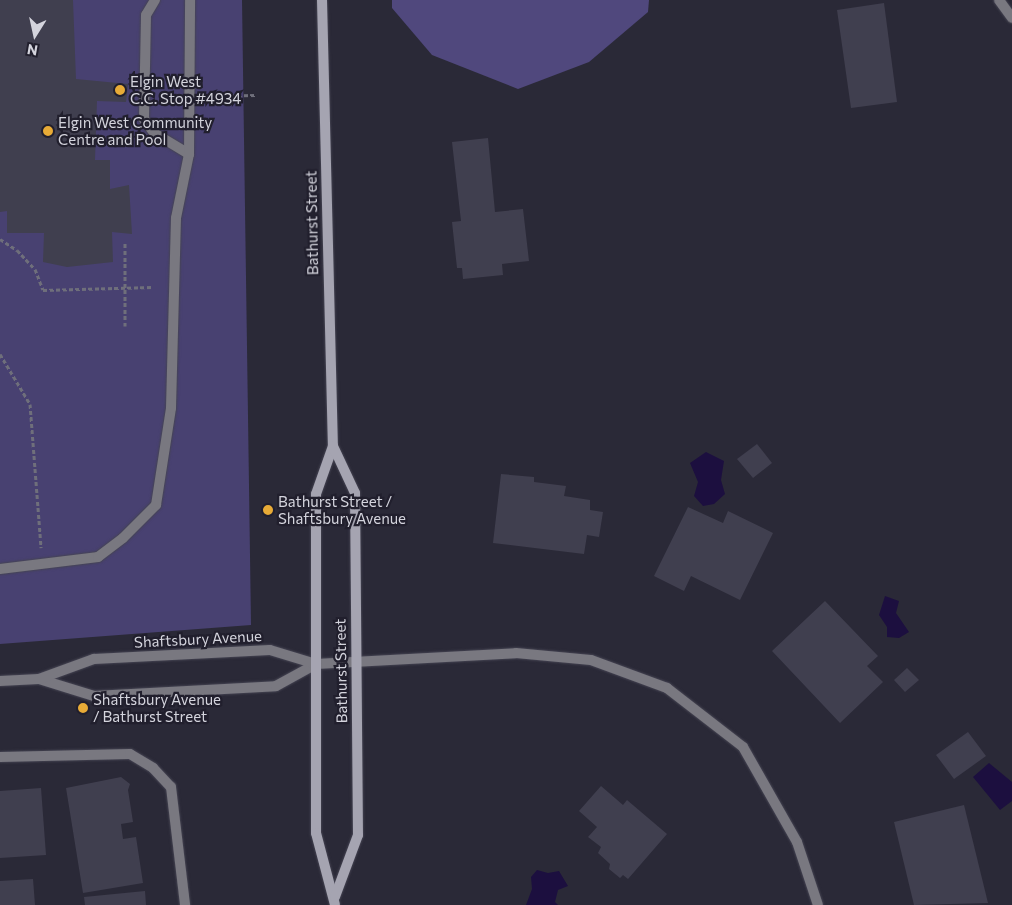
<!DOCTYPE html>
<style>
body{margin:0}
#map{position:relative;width:1012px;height:905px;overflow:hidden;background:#2a2937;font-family:Commissioner,sans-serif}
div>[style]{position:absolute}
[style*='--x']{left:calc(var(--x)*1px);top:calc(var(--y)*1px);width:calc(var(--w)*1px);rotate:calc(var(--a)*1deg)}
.green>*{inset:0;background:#484171}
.forest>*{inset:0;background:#50487d}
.water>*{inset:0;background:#1c0f3f}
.building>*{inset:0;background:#403f4f}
.path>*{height:3px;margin-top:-1.5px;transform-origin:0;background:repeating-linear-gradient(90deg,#6f6f7b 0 4px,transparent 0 6.5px)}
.roads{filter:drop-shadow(0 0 1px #454452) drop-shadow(0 0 1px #454452)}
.service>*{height:10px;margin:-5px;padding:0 5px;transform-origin:5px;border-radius:5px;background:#797880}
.minor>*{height:10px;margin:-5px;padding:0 5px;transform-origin:5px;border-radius:5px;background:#797880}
.tertiary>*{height:10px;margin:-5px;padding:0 5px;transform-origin:5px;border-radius:5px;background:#797880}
.secondary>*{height:10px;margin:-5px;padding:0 5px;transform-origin:5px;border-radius:5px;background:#a5a4b1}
.dots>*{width:14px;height:14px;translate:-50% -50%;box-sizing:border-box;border:2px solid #211f2d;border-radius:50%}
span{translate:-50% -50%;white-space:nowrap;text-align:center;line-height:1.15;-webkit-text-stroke:4.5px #211f2d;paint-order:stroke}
.poi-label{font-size:15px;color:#d4d4dd}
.left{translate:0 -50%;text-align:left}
.street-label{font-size:15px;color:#d4d4dd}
.north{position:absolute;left:10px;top:10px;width:50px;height:50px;-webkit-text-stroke:4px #211f2d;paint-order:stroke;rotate:190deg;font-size:14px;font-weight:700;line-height:20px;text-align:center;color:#d4d4dd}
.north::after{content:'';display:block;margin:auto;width:18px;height:22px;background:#d4d4dd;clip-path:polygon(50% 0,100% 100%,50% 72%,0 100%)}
</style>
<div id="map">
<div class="green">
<div style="clip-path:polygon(0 0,242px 0,251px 625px,0 644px)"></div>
</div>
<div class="forest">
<div style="clip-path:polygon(392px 0,649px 0,648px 12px,589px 62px,518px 89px,432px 55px,392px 8px)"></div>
</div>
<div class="water">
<div style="clip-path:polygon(706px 452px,724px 461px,721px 480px,725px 494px,714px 504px,703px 506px,694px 496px,698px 482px,690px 463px)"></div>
<div style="clip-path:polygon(885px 596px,899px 601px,896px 613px,909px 632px,899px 638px,887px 637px,887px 627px,879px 615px)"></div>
<div style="clip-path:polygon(989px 763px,1012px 782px,1012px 801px,1000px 810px,973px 777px)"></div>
<div style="clip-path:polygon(537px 870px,548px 873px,559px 871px,568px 886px,558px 890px,555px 902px,558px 905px,526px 905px,532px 889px,531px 877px)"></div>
</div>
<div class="building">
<div style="clip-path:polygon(0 0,73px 0,76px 79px,128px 84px,126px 102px,97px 101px,95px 160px,110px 160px,110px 189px,129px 185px,132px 234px,112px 232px,113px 262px,67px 267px,43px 262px,44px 233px,7px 233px,7px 211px,0 212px)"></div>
<div style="clip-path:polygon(884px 3px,897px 102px,851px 108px,837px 10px)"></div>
<div style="clip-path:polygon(488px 138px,495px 212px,523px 209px,529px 261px,502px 264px,503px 275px,463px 279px,462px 268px,457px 268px,452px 222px,461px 221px,452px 142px)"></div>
<div style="clip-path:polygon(757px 444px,772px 463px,753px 478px,737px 459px)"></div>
<div style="clip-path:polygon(501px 474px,534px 477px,534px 482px,566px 486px,564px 496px,590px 500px,590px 510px,603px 512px,599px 537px,587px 535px,584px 554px,493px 543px)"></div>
<div style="clip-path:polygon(688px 507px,723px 523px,728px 511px,773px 533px,740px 600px,691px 576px,684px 591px,654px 576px)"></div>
<div style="clip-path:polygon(825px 601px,878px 656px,867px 666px,883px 682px,840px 723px,772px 651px)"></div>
<div style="clip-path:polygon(907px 668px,919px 680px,905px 692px,894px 680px)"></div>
<div style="clip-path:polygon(968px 732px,986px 756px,954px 779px,936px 755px)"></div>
<div style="clip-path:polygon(121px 777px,130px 784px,128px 790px,133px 822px,121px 824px,123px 839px,136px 837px,143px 883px,83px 893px,66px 788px)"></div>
<div style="clip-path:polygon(601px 786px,623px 805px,627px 800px,667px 834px,628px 879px,623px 875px,620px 878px,609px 869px,610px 864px,598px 853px,601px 847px,588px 837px,597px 827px,579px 811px)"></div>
<div style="clip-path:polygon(41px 788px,46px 855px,0 858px,0 791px)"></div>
<div style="clip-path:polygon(964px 805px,988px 903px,914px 905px,894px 822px)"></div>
<div style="clip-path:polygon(33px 879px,35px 905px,0 905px,0 881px)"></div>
<div style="clip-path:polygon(145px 891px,146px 905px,85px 905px,84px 897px)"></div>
</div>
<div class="path">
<div style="--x:160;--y:96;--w:14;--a:0"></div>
<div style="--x:205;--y:96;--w:52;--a:-1.1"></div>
<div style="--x:0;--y:239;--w:20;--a:33"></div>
<div style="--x:17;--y:250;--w:26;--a:47"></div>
<div style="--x:35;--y:269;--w:22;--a:69"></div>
<div style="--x:43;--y:290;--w:110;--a:-1.6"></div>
<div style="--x:125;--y:326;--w:84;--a:-90"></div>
<div style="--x:0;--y:354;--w:58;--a:59"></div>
<div style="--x:30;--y:404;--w:144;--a:85.6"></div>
</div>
<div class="roads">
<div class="service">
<div style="--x:155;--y:0;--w:17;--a:121"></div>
<div style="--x:146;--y:15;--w:104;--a:91.1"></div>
<div style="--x:144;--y:119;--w:17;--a:54"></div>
<div style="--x:154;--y:133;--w:41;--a:31"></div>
<div style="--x:0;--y:569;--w:99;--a:-7"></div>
<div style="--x:98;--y:557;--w:31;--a:-37"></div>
<div style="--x:123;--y:538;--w:47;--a:-45"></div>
<div style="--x:156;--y:505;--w:98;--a:-81.2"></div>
<div style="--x:171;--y:408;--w:190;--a:-88.5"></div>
<div style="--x:176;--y:218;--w:65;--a:-78.5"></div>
<div style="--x:189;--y:154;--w:154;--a:-89.6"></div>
<div style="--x:0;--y:757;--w:130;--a:-1.3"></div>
<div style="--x:130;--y:754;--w:27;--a:31"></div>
<div style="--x:153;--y:768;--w:26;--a:47"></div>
<div style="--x:171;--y:787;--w:119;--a:83.2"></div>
</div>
<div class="minor">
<div style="--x:999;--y:0;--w:22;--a:54"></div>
<div style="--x:316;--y:664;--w:200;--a:-3.1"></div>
<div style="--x:516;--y:653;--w:75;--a:5.3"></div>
<div style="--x:591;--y:660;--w:81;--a:20.2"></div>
<div style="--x:667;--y:688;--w:96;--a:37.8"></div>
<div style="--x:743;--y:747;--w:109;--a:60.4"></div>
<div style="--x:797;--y:842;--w:66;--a:71.6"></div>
</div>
<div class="tertiary">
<div style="--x:39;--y:679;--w:58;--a:17.2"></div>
<div style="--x:94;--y:696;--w:182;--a:-3.1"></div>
<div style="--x:276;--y:686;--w:46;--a:-28.8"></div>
<div style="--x:0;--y:681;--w:39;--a:-3"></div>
<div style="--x:39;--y:679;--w:59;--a:-20"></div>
<div style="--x:94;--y:659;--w:176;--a:-2.9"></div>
<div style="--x:270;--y:650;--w:48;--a:16.9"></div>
</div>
<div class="secondary">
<div style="--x:322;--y:0;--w:446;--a:88.6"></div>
<div style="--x:333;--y:446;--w:51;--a:109.5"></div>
<div style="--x:316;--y:494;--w:339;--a:90"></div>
<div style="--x:316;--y:833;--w:74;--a:75.2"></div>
<div style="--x:333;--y:446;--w:52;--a:64.9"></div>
<div style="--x:355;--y:493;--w:342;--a:89.5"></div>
<div style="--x:358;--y:835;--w:66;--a:110.4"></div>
</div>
</div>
<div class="dots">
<div style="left:120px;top:90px;background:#e8ab37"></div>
<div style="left:48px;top:131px;background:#e8ab37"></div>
<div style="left:268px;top:510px;background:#e8ab37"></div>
<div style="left:83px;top:708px;background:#e8ab37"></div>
</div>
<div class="poi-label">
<span class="left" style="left:130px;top:90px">Elgin West<br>C.C. Stop #4934</span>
<span class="left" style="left:58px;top:131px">Elgin West Community<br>Centre and Pool</span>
<span class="left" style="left:278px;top:510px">Bathurst Street /<br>Shaftsbury Avenue</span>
<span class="left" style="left:93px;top:708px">Shaftsbury Avenue<br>/ Bathurst Street</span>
</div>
<div class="street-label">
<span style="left:312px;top:223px;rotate:-91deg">Bathurst Street</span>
<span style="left:198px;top:639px;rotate:-3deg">Shaftsbury Avenue</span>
<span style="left:341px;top:671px;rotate:-91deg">Bathurst Street</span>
</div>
<div class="north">N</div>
</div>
